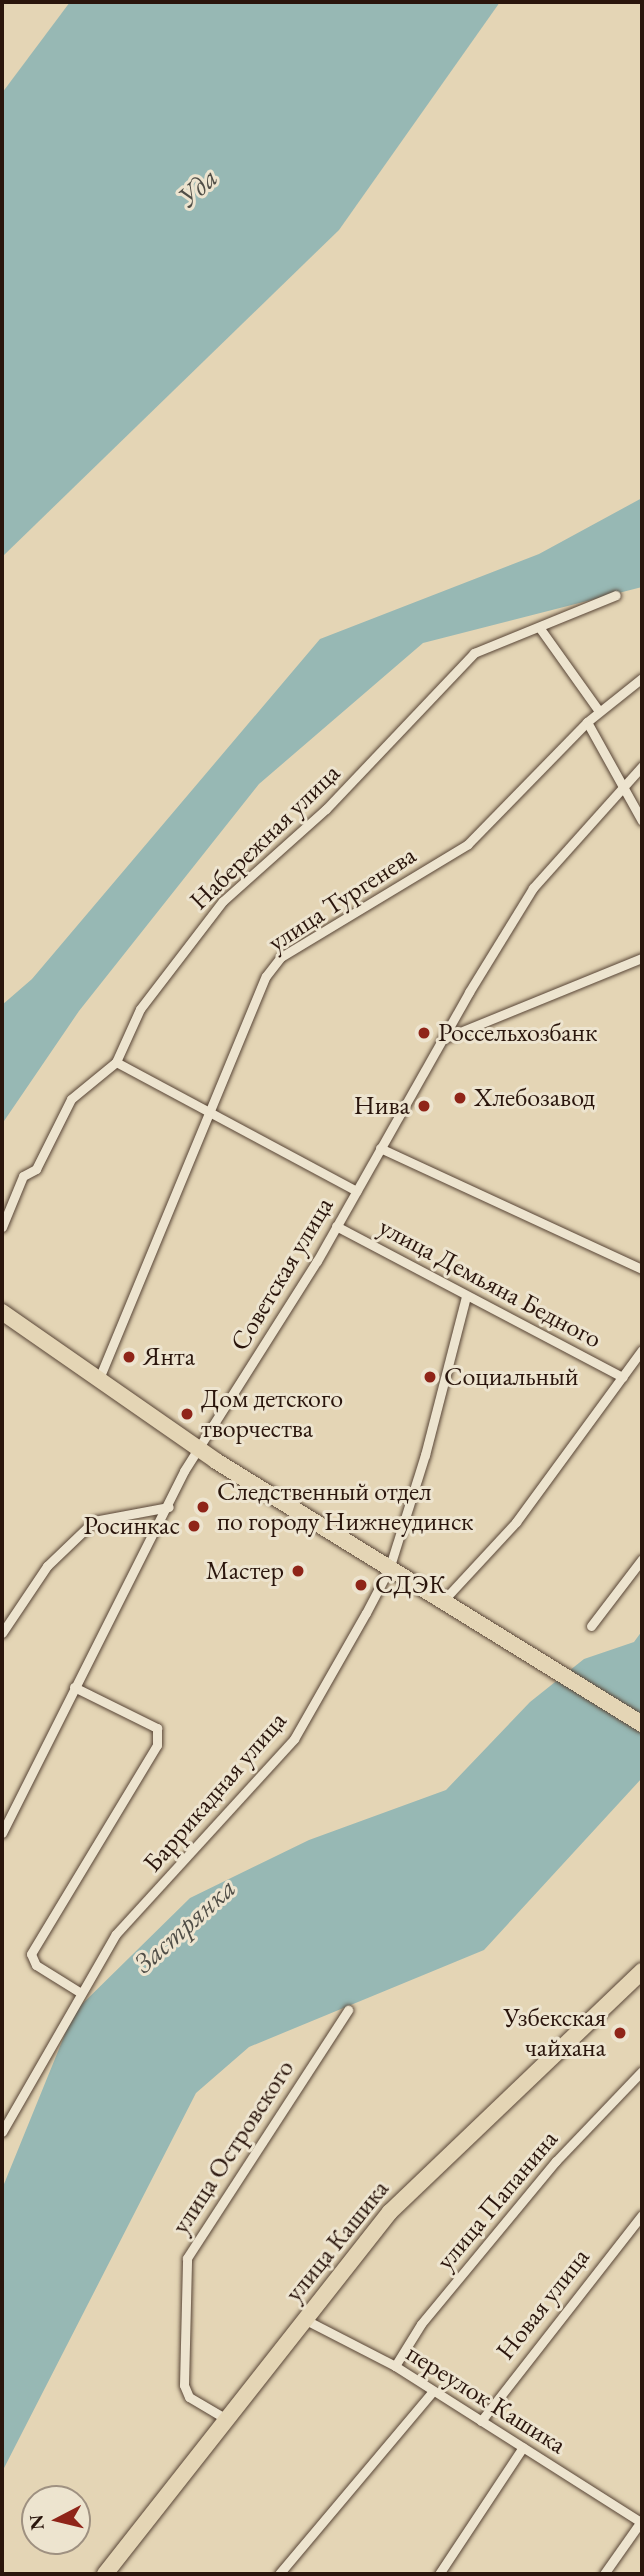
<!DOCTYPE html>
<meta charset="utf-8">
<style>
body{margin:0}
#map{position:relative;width:644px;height:2576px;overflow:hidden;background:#e4d5b5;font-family:"EB Garamond",serif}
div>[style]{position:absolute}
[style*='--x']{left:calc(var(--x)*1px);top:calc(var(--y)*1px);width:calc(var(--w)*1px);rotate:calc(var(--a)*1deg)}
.water>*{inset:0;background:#97b8b4}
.roads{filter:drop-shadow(0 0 2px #584536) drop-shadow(0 0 2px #584536)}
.street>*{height:9px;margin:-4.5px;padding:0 4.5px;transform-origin:4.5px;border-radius:4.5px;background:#ede4cf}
.highway>*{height:16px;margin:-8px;padding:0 8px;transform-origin:8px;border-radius:8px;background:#e4d5b5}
.dots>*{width:19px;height:19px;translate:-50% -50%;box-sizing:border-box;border:4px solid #ede4cf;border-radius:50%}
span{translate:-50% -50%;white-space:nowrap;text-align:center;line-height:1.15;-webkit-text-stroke:6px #ede4cf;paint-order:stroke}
.street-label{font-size:26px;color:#2a150c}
.poi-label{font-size:26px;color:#2a150c}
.left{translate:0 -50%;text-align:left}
.right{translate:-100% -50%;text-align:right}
.water-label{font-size:28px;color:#504e47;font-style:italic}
.frame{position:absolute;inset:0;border:4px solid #2a150c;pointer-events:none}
.north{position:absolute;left:21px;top:2485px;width:70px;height:70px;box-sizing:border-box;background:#ede4cf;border:2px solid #9f9181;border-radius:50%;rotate:263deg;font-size:19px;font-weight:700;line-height:28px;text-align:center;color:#2a150c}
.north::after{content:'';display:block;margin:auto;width:24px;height:32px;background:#8f2418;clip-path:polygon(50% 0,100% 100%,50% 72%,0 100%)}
</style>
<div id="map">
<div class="water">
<div style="clip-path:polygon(70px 2px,500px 2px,339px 230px,2px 557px,2px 93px)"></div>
<div style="clip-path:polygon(642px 498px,642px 587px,423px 643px,259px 784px,79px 1011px,2px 1124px,2px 1005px,32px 979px,320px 639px,539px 554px)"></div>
<div style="clip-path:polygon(642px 1631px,642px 1778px,484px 1950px,249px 2047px,196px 2093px,2px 2472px,2px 2189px,74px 2012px,190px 1898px,309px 1840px,446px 1790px,530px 1702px,584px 1659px,634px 1642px)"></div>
</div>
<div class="roads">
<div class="street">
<div style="--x:539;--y:627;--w:103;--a:54.5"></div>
<div style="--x:587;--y:722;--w:113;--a:60.9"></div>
<div style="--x:448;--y:1037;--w:209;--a:-22.2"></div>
<div style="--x:116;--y:1062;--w:273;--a:28.2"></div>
<div style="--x:380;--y:1148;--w:289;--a:24.8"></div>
<div style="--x:336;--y:1226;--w:324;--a:27.8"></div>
<div style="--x:2;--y:1227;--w:55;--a:-67.6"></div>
<div style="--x:23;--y:1176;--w:15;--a:-28"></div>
<div style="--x:36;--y:1169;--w:78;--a:-63.4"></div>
<div style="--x:71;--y:1099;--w:58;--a:-39.4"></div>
<div style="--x:116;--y:1062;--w:58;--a:-65.6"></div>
<div style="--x:140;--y:1009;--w:136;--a:-52.5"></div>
<div style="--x:223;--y:901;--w:138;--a:-41.8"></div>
<div style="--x:326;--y:809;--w:215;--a:-46.5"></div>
<div style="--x:474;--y:653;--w:153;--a:-22.2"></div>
<div style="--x:98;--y:1381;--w:438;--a:-67.5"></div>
<div style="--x:266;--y:976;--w:24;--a:-52"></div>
<div style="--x:281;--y:957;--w:218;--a:-31.1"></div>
<div style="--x:468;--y:844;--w:170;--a:-45.7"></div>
<div style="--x:587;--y:722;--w:70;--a:-38.7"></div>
<div style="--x:442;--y:1602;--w:109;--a:-47.2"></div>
<div style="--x:516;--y:1522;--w:213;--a:-53.8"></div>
<div style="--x:591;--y:1626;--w:84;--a:-52.7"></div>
<div style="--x:2;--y:1633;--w:81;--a:-56.1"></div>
<div style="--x:47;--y:1566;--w:65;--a:-43.8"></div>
<div style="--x:94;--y:1521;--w:76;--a:-10.6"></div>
<div style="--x:74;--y:1687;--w:93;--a:26.3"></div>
<div style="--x:157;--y:1728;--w:17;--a:90"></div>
<div style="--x:157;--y:1745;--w:244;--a:121.1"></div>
<div style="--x:31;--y:1954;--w:12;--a:66"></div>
<div style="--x:36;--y:1965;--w:53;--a:31.9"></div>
<div style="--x:2;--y:1833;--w:405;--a:-63.3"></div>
<div style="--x:184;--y:1471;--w:249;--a:-57.7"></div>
<div style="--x:317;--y:1261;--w:309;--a:-60.5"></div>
<div style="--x:469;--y:992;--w:122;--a:-58.4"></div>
<div style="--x:533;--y:888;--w:164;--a:-48.2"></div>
<div style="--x:2;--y:2132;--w:228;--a:-60.1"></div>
<div style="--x:116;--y:1934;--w:264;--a:-47.6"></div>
<div style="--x:294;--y:1739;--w:145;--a:-60.3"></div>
<div style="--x:366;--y:1613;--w:50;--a:-62.4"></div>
<div style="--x:389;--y:1569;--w:120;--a:-72.5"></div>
<div style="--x:425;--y:1455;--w:164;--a:-75.5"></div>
<div style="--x:304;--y:2319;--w:102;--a:27.3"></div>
<div style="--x:395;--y:2366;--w:291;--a:32.4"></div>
<div style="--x:395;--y:2366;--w:49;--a:-58.2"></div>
<div style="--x:421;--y:2324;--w:212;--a:-50.4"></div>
<div style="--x:556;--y:2161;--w:124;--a:-46.3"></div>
<div style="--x:228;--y:2420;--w:45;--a:-149.5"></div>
<div style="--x:189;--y:2397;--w:13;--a:-113"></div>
<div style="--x:184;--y:2385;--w:127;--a:-88.6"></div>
<div style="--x:187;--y:2258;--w:296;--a:-57"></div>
<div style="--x:481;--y:2421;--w:261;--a:-52"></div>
<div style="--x:279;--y:2574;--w:239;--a:-49.9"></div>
<div style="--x:439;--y:2574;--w:152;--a:-56.5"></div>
<div style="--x:604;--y:2574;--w:66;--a:-54.9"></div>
</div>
<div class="highway">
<div style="--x:2;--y:1312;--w:261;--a:34.8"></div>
<div style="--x:216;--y:1461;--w:501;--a:31.69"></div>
<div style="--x:105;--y:2574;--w:461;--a:-51.8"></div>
<div style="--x:390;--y:2212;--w:349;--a:-43.7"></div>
</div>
</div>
<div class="dots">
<div style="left:424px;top:1033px;background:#8f2418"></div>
<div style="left:460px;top:1098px;background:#8f2418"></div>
<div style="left:424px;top:1106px;background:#8f2418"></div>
<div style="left:129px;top:1357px;background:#8f2418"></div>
<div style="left:430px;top:1377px;background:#8f2418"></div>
<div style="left:187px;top:1414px;background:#8f2418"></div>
<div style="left:203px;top:1507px;background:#8f2418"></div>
<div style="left:194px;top:1526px;background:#8f2418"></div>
<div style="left:298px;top:1571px;background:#8f2418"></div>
<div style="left:361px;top:1585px;background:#8f2418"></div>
<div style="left:620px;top:2033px;background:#8f2418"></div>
</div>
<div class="street-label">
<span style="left:265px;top:837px;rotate:-44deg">Набережная улица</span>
<span style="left:342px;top:899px;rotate:-33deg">улица Тургенева</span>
<span style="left:282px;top:1274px;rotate:-59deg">Советская улица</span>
<span style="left:490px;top:1283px;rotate:28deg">улица Демьяна Бедного</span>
<span style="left:215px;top:1792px;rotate:-49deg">Баррикадная улица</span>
<span style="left:233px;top:2147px;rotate:-57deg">улица Островского</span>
<span style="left:497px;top:2200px;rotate:-50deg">улица Папанина</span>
<span style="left:337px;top:2241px;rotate:-51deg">улица Кашика</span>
<span style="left:543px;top:2304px;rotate:-52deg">Новая улица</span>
<span style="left:486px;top:2399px;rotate:32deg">переулок Кашика</span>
</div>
<div class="poi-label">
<span class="left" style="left:438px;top:1033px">Россельхозбанк</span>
<span class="left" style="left:474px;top:1098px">Хлебозавод</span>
<span class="right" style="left:410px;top:1106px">Нива</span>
<span class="left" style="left:143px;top:1357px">Янта</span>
<span class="left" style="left:444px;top:1377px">Социальный</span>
<span class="left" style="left:201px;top:1414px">Дом детского<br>творчества</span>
<span class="left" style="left:217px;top:1507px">Следственный отдел<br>по городу Нижнеудинск</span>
<span class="right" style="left:180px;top:1526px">Росинкас</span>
<span class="right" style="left:284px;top:1571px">Мастер</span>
<span class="left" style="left:375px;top:1585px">СДЭК</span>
<span class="right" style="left:606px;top:2033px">Узбекская<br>чайхана</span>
</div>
<div class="water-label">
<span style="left:197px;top:187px;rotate:-42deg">Уда</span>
<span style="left:184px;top:1925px;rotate:-42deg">Застрянка</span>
</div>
<div class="frame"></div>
<div class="north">N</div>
</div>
